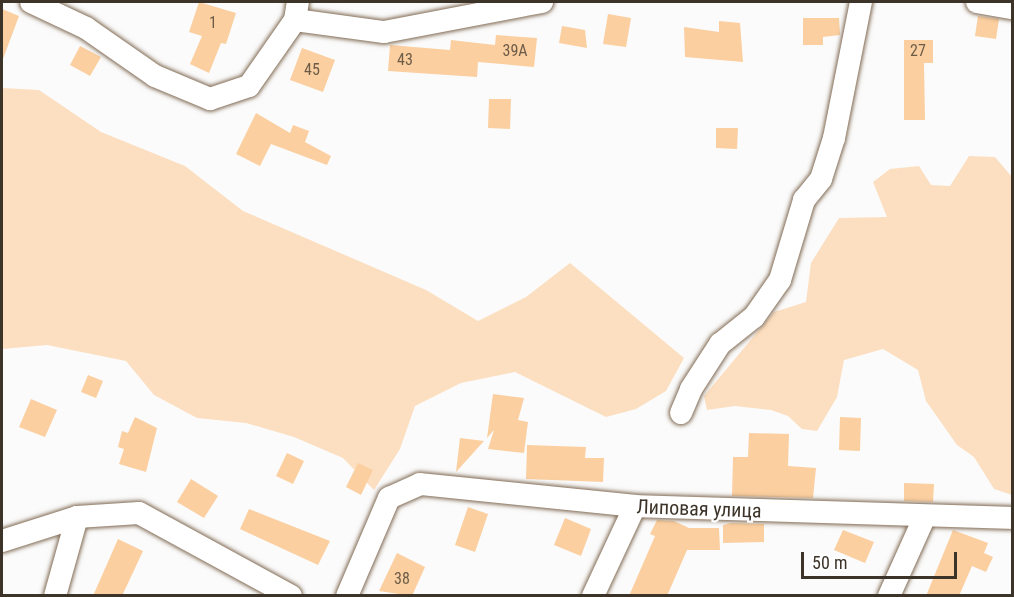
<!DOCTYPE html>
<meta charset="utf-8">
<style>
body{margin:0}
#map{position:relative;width:1014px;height:597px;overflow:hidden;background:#fbfbfb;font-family:"Roboto Condensed",sans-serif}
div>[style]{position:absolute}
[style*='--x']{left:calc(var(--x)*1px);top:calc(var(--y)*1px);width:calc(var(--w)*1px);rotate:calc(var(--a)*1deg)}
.green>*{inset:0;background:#fcdfc0}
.building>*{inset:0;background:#fbcfa0}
.roads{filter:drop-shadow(0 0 2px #826c55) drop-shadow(0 0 2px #826c55)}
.minor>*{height:22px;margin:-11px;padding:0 11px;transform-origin:11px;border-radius:11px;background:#fff}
span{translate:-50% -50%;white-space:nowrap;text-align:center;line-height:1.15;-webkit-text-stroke:4.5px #fff;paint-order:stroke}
.number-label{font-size:16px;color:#6c5b47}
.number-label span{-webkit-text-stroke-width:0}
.street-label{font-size:20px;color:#3d3429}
.frame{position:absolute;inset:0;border:3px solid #3d3429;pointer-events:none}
.scale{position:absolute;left:801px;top:552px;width:156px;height:27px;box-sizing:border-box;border:3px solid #3d3429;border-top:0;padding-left:8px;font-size:18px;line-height:21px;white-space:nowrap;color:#3d3429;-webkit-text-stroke:4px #fff;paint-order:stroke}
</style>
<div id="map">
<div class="green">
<div style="clip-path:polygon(2px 88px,39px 90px,101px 132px,185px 166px,243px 211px,426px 290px,478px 321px,526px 297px,570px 263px,684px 358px,666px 391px,636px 409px,606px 417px,515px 372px,461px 383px,415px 406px,400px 449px,374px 490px,343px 458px,294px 437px,246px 423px,197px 418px,154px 395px,126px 361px,47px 345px,2px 349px)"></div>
<div style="clip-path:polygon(969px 156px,995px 157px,1012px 177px,1012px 495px,994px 489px,974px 457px,957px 445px,926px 401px,918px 370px,883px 349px,844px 360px,837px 397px,817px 431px,802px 429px,788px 416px,771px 410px,735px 406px,707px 410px,704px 396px,774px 312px,806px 302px,811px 263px,839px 218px,887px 217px,873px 182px,890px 169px,919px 166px,931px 185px,950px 186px)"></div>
</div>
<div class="building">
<div style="clip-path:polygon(199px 2px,236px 13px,226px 44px,221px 43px,209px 73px,190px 64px,202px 36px,189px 32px)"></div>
<div style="clip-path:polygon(2px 9px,19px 16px,3px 59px,2px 59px)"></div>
<div style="clip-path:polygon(608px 14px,631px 18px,626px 47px,603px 44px)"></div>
<div style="clip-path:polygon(978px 16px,999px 19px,996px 39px,975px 36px)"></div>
<div style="clip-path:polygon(803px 18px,839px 18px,840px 35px,823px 37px,823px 45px,803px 45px)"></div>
<div style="clip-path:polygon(719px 21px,740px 23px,743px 62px,685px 57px,684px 27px,719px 32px)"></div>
<div style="clip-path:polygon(562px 26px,585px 30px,587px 48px,559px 43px)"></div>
<div style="clip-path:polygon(496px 35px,537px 38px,534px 67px,478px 62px,477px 77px,388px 71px,390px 45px,450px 50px,451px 40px,495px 45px)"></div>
<div style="clip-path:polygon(904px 40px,933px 40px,933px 63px,924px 63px,925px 120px,904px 120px)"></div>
<div style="clip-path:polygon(80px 46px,101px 57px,90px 76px,70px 65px)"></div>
<div style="clip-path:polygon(302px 48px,335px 60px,323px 92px,290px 80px)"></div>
<div style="clip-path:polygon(489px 99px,511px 99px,510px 129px,488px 128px)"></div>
<div style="clip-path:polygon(256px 113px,290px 133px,293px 125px,309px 131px,305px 142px,331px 156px,327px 165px,271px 144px,260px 166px,236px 154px)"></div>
<div style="clip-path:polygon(716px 128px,738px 128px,737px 149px,716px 148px)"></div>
<div style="clip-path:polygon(88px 375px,103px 381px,96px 398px,81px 392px)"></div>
<div style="clip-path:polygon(493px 394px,524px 398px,518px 420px,528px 422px,524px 453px,488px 449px,494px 430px,487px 438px)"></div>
<div style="clip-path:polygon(31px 399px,57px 410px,45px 437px,19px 427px)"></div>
<div style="clip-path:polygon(135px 417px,157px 428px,146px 472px,119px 464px,124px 449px,118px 447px,122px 431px,128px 433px)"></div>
<div style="clip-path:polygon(840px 417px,861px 418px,860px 451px,839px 450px)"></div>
<div style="clip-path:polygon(749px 433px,789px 434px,788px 466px,816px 468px,813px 498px,732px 496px,733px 457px,748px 457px)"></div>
<div style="clip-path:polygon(460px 438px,484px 441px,456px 472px)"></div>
<div style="clip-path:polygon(527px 445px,586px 447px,585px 458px,604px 458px,603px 482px,526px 479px)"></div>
<div style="clip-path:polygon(287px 453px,304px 461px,293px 484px,276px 476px)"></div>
<div style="clip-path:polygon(358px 463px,373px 470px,361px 495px,346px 487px)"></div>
<div style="clip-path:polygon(191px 479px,218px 496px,204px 518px,177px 502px)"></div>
<div style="clip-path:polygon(904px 483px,934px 484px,933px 502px,904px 501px)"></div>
<div style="clip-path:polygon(468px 507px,488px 514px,475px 552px,455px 545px)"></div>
<div style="clip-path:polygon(249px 509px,330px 541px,318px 565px,240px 529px)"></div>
<div style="clip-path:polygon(565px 518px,591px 529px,581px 556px,554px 545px)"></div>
<div style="clip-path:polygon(657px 520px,674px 521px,689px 528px,719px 528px,720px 550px,687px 550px,667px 596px,629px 596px,655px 536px,650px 534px)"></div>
<div style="clip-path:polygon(731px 523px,764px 524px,764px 542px,723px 543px,723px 525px)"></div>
<div style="clip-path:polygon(843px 530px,874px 542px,865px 563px,834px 550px)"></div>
<div style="clip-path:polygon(953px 530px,988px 543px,984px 553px,993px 557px,986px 572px,972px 566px,959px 596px,926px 596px)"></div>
<div style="clip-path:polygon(118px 539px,143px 551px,122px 596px,93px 596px)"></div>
<div style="clip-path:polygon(397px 553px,425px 567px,412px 596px,379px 591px)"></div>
</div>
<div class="roads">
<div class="minor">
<div style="--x:31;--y:2;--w:61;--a:25.3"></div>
<div style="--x:86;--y:28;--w:84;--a:34.8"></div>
<div style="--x:155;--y:76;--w:60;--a:22.7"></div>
<div style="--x:210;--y:99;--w:41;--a:-18.4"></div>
<div style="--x:249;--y:86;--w:80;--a:-55.1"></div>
<div style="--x:295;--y:20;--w:18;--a:-81"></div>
<div style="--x:977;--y:2;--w:36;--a:10"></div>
<div style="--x:295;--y:20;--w:90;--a:7.7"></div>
<div style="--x:384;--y:32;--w:161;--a:-10.8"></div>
<div style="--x:681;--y:413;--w:26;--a:-67"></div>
<div style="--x:691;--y:389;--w:54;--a:-57.2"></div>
<div style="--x:720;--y:344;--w:43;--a:-38.5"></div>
<div style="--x:754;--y:317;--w:45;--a:-54.9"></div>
<div style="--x:780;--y:280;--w:84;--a:-73.3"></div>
<div style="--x:804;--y:200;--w:27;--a:-51"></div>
<div style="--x:821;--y:179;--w:43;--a:-72.4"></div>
<div style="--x:834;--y:138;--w:139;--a:-78.8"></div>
<div style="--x:2;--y:541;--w:79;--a:-17.7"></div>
<div style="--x:77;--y:517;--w:62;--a:-3.7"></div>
<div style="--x:139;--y:513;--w:173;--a:28.6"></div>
<div style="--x:55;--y:596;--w:82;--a:-74.4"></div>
<div style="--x:347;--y:596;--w:107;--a:-66.8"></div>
<div style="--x:389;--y:498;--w:34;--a:-24"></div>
<div style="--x:420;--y:484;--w:216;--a:5.8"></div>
<div style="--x:635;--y:506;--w:377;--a:1.8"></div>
<div style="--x:593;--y:596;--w:99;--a:-65"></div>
<div style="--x:889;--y:596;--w:85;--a:-65.8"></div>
</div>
</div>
<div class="number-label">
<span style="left:213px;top:23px">1</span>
<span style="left:515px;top:51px">39А</span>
<span style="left:918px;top:51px">27</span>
<span style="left:405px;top:60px">43</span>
<span style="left:312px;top:70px">45</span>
<span style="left:402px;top:579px">38</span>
</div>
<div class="street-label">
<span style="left:699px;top:509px;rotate:2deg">Липовая улица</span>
</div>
<div class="frame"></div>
<div class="scale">50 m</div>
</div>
